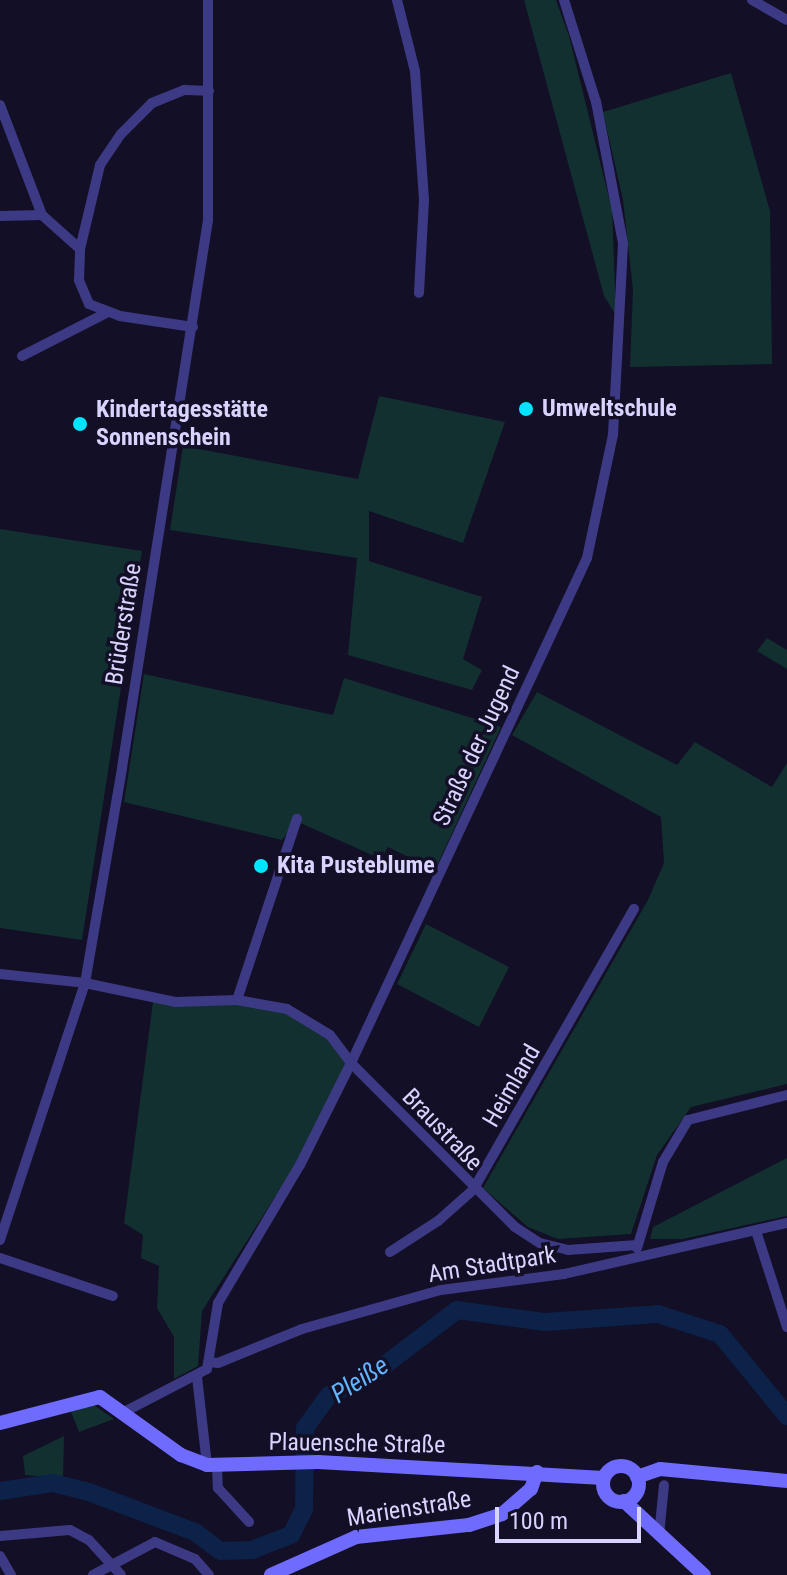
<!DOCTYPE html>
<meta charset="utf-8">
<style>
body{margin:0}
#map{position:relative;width:787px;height:1575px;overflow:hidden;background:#130f26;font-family:"Roboto Condensed",sans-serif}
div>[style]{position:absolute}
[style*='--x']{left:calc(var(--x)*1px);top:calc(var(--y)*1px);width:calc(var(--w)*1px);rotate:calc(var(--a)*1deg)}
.green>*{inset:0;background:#12302f}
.river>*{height:18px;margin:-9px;padding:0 9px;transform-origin:9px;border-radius:9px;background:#0c2248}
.street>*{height:10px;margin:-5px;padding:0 5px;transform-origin:5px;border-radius:5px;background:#3d3a85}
.secondary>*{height:14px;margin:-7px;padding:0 7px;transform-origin:7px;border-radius:7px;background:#6f6bff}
.secondary>.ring{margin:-7px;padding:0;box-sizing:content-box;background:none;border:14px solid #6f6bff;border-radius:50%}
.dots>*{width:22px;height:22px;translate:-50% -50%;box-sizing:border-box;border:4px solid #130f26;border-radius:50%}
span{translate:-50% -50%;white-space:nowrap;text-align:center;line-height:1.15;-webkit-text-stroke:7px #130f26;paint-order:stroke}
.poi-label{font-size:24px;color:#d9d4ff;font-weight:700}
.left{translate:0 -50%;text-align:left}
.street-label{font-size:24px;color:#d9d4ff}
.water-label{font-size:26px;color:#62b6ff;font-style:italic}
.scale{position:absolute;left:495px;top:1507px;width:146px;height:36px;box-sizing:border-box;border:4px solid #d9d4ff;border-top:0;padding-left:10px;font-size:24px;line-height:28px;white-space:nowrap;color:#d9d4ff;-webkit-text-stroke:6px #130f26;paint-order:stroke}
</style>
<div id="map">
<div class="green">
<div style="clip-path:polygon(524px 0,556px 0,569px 36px,612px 210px,616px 315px,604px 296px)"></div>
<div style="clip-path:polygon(731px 73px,770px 211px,772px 364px,630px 367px,633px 289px,623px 200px,603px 112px)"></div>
<div style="clip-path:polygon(379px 396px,505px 422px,463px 543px,369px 511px,369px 561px,482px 597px,463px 659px,482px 670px,472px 690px,348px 655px,357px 558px,170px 530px,183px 446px,358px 479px)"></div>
<div style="clip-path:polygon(0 529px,142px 551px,82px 940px,0 928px)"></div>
<div style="clip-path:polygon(767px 638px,787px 650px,787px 669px,757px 651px)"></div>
<div style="clip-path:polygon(144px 674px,333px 715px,344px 678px,501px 727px,435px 870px,388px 847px,381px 859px,296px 821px,282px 840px,124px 802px)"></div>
<div style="clip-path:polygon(537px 692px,677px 765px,695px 742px,772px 787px,787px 763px,787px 1084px,691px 1107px,657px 1155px,631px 1234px,558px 1239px,528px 1227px,483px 1188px,648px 900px,664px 863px,661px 817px,512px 735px)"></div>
<div style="clip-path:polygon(426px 924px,509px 967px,479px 1027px,397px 984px)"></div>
<div style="clip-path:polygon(237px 1000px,312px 1021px,351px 1063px,318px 1130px,202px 1311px,198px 1366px,174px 1379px,174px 1337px,157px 1308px,159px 1266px,141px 1258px,143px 1235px,124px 1223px,153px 1002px)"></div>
<div style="clip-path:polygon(787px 1158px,787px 1216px,683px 1239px,650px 1239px,653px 1227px)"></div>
<div style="clip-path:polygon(91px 1403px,114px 1419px,79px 1432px,69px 1407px)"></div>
<div style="clip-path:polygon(64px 1436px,63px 1478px,25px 1475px,23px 1456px)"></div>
</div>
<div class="river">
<div style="--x:0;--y:1491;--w:54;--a:-8.6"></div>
<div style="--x:53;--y:1483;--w:37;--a:14"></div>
<div style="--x:89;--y:1492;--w:113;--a:20.7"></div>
<div style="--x:195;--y:1532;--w:31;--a:37"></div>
<div style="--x:220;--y:1551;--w:32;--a:-2"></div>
<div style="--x:252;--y:1550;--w:42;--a:-21"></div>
<div style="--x:291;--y:1535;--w:29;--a:-63"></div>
<div style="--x:304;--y:1509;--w:81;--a:-89.3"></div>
<div style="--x:305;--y:1428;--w:41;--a:-54"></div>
<div style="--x:329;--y:1395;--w:49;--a:-25.5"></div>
<div style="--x:373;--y:1374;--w:106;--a:-37.3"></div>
<div style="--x:457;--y:1310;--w:89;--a:7.8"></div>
<div style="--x:545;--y:1322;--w:113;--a:-4"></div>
<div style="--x:658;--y:1314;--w:65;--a:17.9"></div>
<div style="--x:720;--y:1334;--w:106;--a:50.7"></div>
</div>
<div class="street">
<div style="--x:397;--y:0;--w:73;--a:75.8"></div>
<div style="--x:415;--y:71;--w:129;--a:86"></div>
<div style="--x:424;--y:200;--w:93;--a:93.1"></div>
<div style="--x:752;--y:0;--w:40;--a:29.7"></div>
<div style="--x:0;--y:105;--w:118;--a:69.1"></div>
<div style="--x:0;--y:216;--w:42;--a:-1.4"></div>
<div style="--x:42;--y:215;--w:51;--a:41.8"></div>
<div style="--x:193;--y:327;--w:74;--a:-171.4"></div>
<div style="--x:120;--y:316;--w:33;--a:-159"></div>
<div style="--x:89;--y:304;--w:26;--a:-113"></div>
<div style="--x:79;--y:280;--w:31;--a:-88"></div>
<div style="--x:80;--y:249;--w:86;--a:-76.6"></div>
<div style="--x:100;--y:165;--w:37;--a:-56"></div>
<div style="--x:121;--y:134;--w:44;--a:-45"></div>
<div style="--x:152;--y:103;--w:35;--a:-22"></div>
<div style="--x:184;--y:90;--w:25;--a:2"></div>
<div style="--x:22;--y:356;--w:94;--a:-27.1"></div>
<div style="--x:0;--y:974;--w:85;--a:6"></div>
<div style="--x:85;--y:983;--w:92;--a:11.9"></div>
<div style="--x:175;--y:1002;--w:62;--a:-1.8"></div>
<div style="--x:237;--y:1000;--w:51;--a:10.2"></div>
<div style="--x:287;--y:1009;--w:50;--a:31.2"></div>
<div style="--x:330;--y:1035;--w:35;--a:53"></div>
<div style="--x:351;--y:1063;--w:232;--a:45"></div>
<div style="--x:515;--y:1227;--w:30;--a:33"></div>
<div style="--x:540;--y:1243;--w:29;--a:14"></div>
<div style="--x:568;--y:1250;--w:69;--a:-4.1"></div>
<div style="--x:237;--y:1000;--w:191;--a:-71.7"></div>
<div style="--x:756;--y:1231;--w:101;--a:72.1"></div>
<div style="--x:0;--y:1240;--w:271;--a:-71.7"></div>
<div style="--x:85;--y:983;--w:218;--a:-80.2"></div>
<div style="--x:122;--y:768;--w:555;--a:-81.08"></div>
<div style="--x:208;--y:220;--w:220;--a:-90"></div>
<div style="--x:637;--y:1248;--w:90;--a:-73.2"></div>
<div style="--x:663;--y:1162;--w:49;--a:-59.2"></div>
<div style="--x:688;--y:1120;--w:102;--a:-14.2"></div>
<div style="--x:390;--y:1252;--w:57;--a:-32.9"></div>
<div style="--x:438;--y:1221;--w:47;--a:-41.5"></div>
<div style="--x:473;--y:1190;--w:324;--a:-60.2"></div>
<div style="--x:0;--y:1258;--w:119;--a:18.6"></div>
<div style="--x:209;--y:1362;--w:9;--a:6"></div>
<div style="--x:218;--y:1363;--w:91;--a:-22"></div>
<div style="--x:302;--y:1329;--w:144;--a:-15.7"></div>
<div style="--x:441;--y:1290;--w:124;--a:-7.4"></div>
<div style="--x:564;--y:1274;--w:229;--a:-12.9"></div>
<div style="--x:197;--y:1377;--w:89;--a:83.5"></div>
<div style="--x:126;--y:1411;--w:91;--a:-27.4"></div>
<div style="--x:207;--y:1369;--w:67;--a:-80.5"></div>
<div style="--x:218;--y:1303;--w:161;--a:-59.3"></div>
<div style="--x:300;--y:1165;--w:114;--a:-63.4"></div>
<div style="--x:351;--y:1063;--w:557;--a:-64.95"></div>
<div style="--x:587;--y:558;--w:126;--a:-78.1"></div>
<div style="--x:613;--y:435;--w:192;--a:-87"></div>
<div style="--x:623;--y:243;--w:144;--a:-100.8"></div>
<div style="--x:596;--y:102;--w:107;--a:-107.4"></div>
<div style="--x:217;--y:1465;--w:23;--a:88"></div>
<div style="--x:218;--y:1488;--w:46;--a:47.6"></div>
<div style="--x:659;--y:1535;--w:50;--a:-84.3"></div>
<div style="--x:0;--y:1536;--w:70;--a:-4.9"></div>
<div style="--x:70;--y:1530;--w:21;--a:28"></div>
<div style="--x:89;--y:1540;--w:47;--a:47.6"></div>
<div style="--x:0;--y:1556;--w:22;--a:60"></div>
<div style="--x:93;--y:1575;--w:70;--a:-28"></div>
<div style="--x:155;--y:1542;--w:43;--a:23"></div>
<div style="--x:195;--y:1559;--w:21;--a:49"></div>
</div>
<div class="secondary">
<div style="--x:0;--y:1423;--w:103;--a:-14.6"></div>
<div style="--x:100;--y:1397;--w:100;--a:35.6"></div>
<div style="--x:181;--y:1455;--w:28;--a:21"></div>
<div style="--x:207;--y:1465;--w:111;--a:-1.5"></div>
<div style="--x:318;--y:1462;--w:286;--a:3.2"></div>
<div class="ring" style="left:603px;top:1466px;width:22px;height:22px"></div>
<div style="--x:637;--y:1477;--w:24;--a:-19"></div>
<div style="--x:660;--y:1469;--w:128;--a:5.4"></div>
<div style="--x:624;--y:1501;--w:109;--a:42.8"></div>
<div style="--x:271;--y:1575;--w:93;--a:-24.1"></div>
<div style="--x:356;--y:1537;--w:114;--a:-6.1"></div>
<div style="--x:469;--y:1525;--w:35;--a:-18"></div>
<div style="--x:502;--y:1514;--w:38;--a:-41"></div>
<div style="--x:531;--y:1489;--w:18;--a:-71"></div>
</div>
<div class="dots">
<div style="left:526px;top:409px;background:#00e5ff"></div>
<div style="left:80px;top:424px;background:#00e5ff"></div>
<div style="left:261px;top:866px;background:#00e5ff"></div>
</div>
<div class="poi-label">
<span class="left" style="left:542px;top:409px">Umweltschule</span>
<span class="left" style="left:96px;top:424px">Kindertagesstätte<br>Sonnenschein</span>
<span class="left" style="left:277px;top:866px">Kita Pusteblume</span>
</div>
<div class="street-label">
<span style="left:124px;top:624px;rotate:-81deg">Brüderstraße</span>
<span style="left:477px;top:746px;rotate:-65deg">Straße der Jugend</span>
<span style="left:512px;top:1086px;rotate:-60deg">Heimland</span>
<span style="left:442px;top:1130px;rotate:46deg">Braustraße</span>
<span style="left:492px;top:1265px;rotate:-9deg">Am Stadtpark</span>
<span style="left:357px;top:1444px;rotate:1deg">Plauensche Straße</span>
<span style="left:409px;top:1509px;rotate:-9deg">Marienstraße</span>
</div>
<div class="water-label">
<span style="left:360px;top:1380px;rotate:-33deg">Pleiße</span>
</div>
<div class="scale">100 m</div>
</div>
